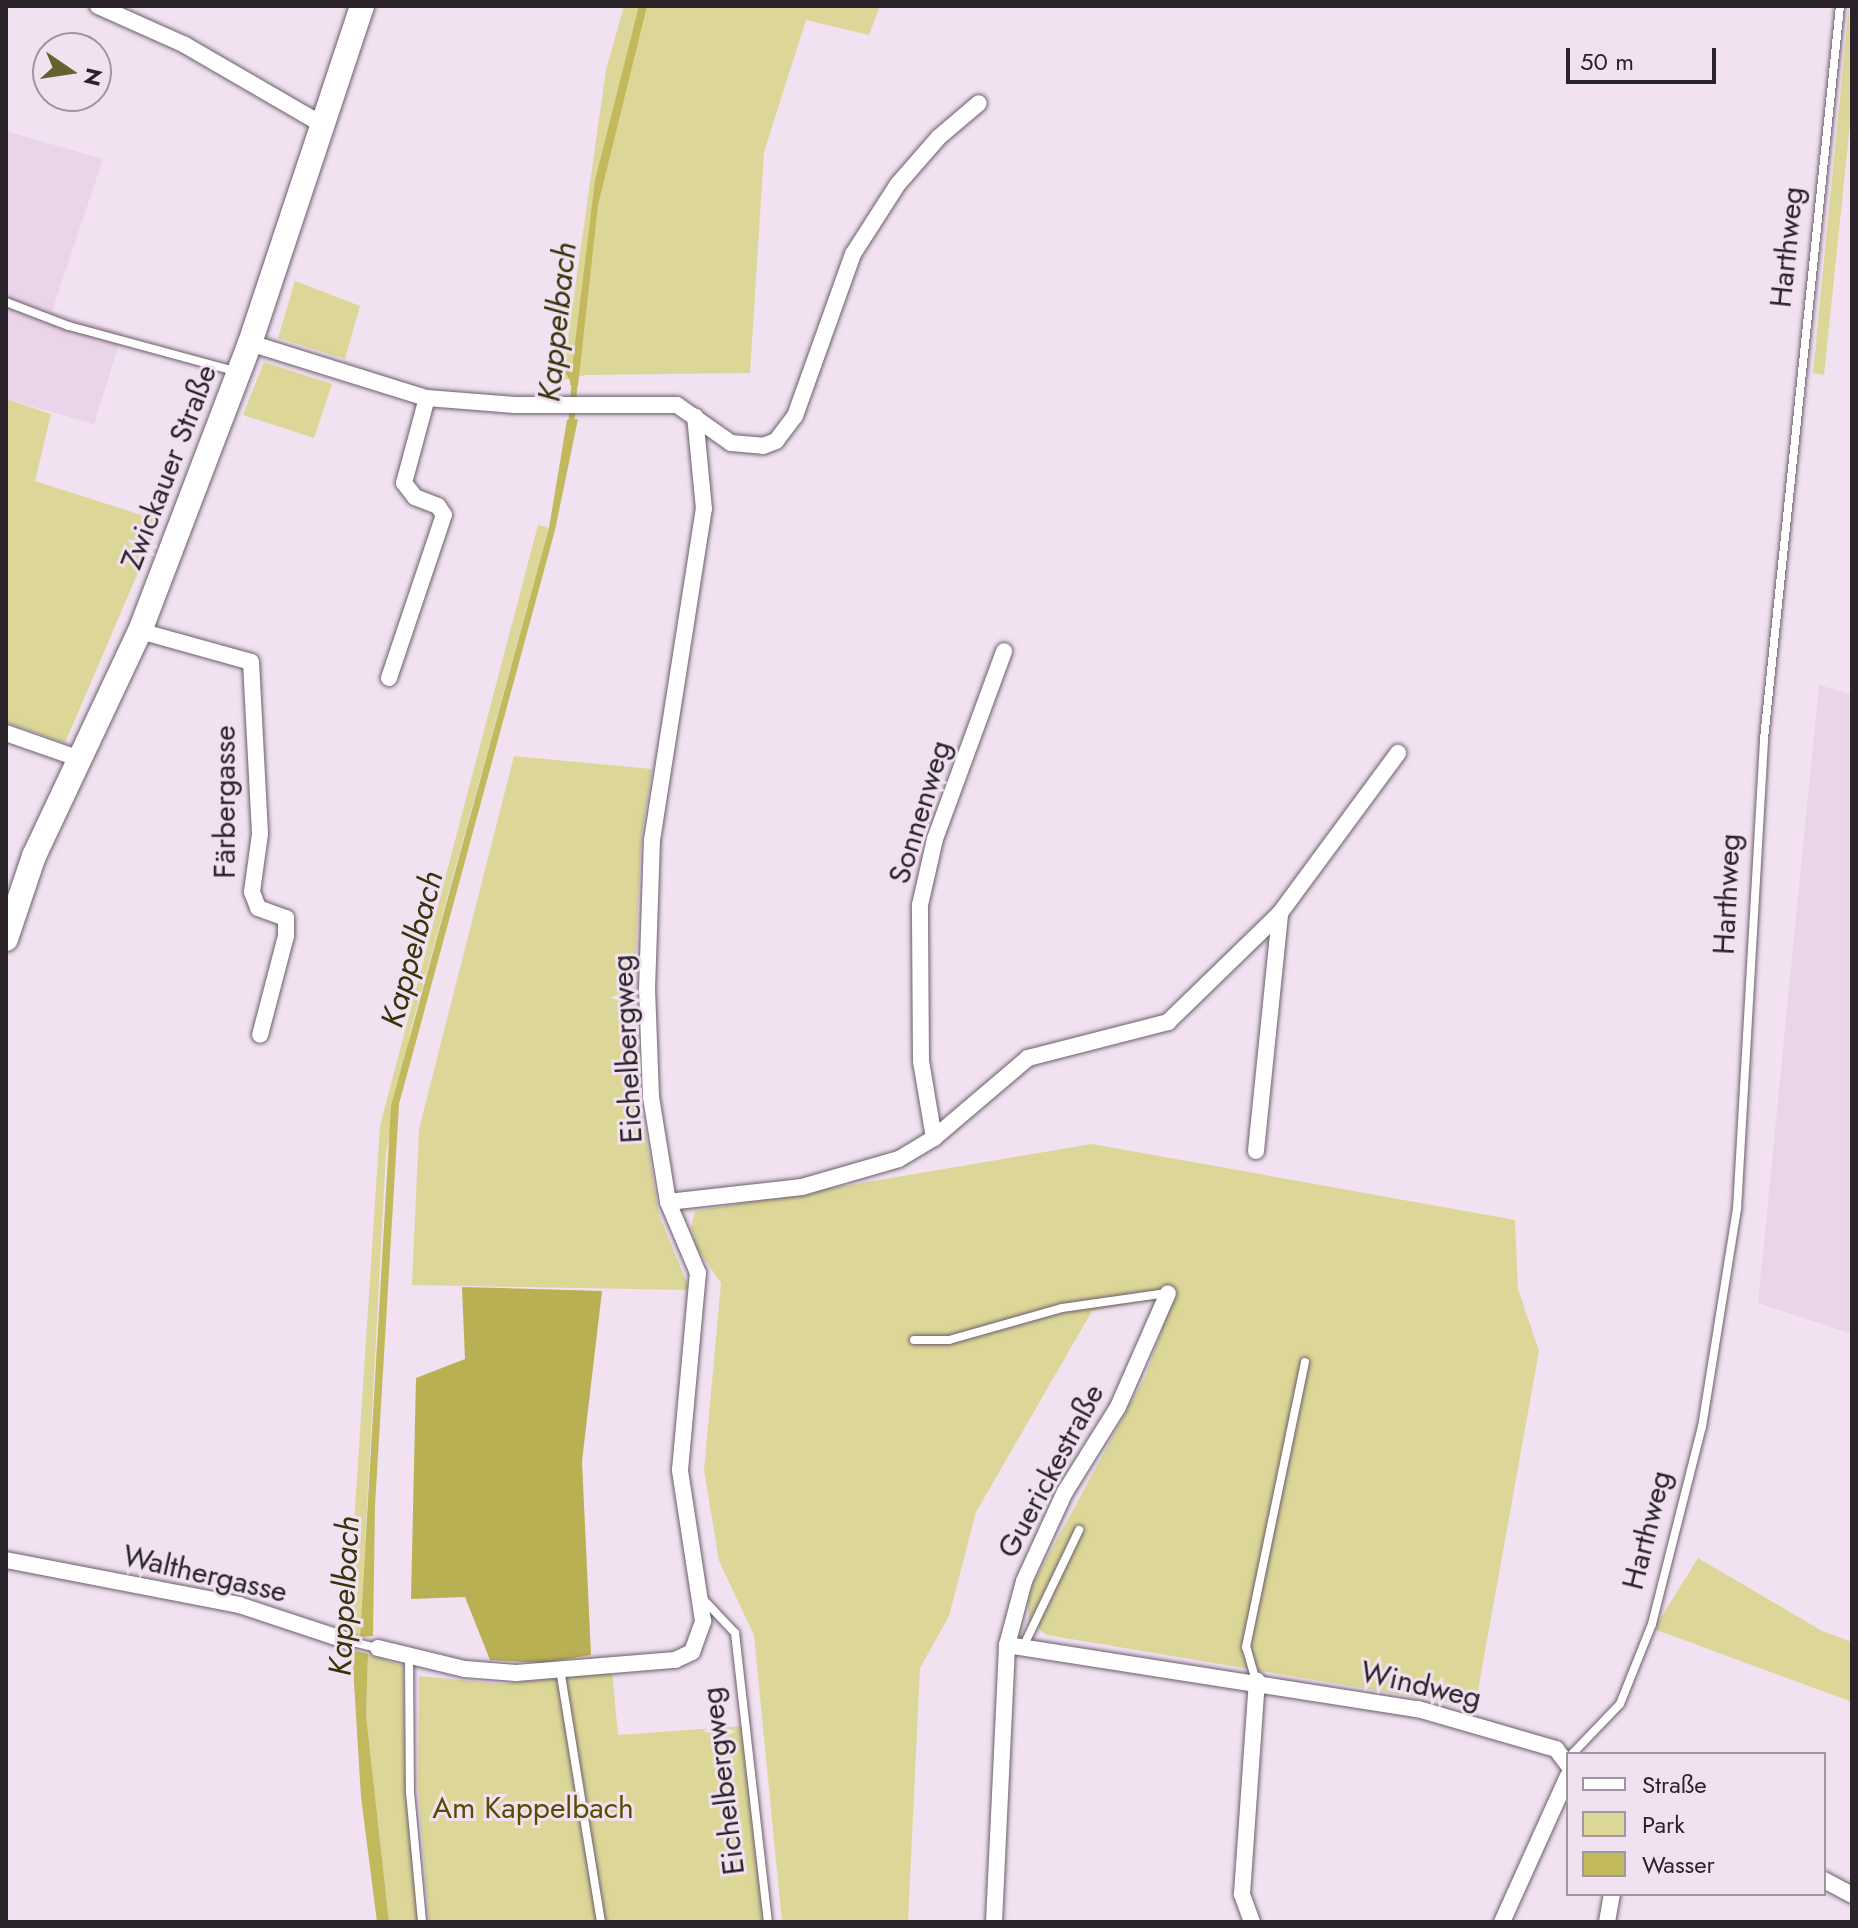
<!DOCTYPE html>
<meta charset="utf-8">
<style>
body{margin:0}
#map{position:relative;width:1858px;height:1928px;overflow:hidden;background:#f1e1f1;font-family:Jost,sans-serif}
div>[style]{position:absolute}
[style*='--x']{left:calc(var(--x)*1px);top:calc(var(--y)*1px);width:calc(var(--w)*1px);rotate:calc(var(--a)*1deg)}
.built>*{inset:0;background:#ead4ea}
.green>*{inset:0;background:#dcd798}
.forest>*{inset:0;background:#b8b052}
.water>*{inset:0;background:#c1b95c}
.stream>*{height:6px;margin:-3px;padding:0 3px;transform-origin:3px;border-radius:3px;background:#c1b95c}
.roads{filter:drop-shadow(0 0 2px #6c5e6c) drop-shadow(0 0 2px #6c5e6c)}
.lane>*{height:8px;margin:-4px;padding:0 4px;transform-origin:4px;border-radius:4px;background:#fff}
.street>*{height:16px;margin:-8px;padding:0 8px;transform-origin:8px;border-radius:8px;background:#fff}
.secondary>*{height:24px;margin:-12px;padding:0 12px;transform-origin:12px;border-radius:12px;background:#fff}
span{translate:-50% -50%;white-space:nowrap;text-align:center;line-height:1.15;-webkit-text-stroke:6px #f1e1f1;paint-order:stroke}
.street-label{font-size:30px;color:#2a242a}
.park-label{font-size:30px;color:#544e00}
.water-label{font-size:32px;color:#37330a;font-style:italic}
.frame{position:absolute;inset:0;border:8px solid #2a242a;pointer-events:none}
.legend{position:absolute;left:1566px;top:1752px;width:260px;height:144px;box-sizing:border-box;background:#f1e1f1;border:2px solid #a195a1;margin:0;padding:10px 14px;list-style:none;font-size:24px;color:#2a242a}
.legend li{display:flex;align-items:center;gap:16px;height:40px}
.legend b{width:40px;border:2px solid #a195a1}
.north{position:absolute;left:32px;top:32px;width:80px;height:80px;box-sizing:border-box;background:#f1e1f1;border:2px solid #a195a1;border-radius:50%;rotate:103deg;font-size:22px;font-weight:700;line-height:32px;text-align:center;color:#2a242a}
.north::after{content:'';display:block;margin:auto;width:28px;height:36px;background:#66622f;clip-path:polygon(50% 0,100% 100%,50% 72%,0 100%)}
.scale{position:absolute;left:1566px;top:48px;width:150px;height:36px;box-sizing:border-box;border:4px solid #2a242a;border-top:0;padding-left:10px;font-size:24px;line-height:28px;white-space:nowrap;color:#2a242a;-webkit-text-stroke:6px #f1e1f1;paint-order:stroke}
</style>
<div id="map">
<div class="built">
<div style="clip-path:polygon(6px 131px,103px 159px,52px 311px,123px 332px,94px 424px,6px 399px)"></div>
<div style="clip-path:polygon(1819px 685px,1852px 695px,1852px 1334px,1758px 1303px)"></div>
</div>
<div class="green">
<div style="clip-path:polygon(624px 6px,880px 6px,869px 35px,806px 20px,764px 152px,750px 373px,586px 375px,562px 380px,606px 70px)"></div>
<div style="clip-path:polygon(1849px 6px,1852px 105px,1824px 375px,1813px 373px)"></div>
<div style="clip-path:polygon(295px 281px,360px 306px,345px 359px,278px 338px)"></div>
<div style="clip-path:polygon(264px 362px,332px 384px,314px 438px,243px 415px)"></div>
<div style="clip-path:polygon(6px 399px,51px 414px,35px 481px,160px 521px,65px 743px,6px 722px)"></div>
<div style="clip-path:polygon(538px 525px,549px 528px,411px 1029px,386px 1153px,360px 1637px,353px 1635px,348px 1615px,380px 1126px)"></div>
<div style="clip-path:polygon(514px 756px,652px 769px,641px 840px,634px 996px,640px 1103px,659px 1215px,690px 1290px,412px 1285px,419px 1129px)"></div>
<div style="clip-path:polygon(1092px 1144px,1515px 1220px,1518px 1289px,1539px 1351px,1475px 1707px,1047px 1635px,1029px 1622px,1028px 1593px,1145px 1377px,1174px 1296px,1092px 1311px,976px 1512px,949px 1616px,920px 1668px,908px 1922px,782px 1922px,754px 1635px,719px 1561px,704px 1470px,721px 1283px,696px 1247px,691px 1227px,695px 1211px)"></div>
<div style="clip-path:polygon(1698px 1558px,1822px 1631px,1852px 1642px,1852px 1702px,1654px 1629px)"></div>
<div style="clip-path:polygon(368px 1654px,403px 1666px,406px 1794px,418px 1922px,389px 1922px,366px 1715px)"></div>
<div style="clip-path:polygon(612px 1671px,618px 1735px,744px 1726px,764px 1922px,429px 1922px,418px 1789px,419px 1676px,501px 1684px)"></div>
</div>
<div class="forest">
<div style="clip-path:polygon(462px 1287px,602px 1291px,582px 1461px,591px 1655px,543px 1663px,490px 1660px,465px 1597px,411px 1599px,416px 1378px,465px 1359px)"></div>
</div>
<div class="water">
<div style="clip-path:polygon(639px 6px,647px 6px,598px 205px,578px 386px,570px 385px,595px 180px)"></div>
<div style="clip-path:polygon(578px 419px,555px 530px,399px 1104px,375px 1506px,373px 1636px,360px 1637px,391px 1106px,549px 528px,567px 420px)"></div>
<div style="clip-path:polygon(352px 1650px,368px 1654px,366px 1715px,389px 1922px,377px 1922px,361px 1797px)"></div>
</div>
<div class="stream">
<div style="--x:555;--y:346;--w:41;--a:62.2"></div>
<div style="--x:571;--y:427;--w:49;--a:-85.3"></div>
</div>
<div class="roads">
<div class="lane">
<div style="--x:6;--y:302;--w:67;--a:20.9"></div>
<div style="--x:69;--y:326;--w:172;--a:15.2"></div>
<div style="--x:914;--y:1340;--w:35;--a:0"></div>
<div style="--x:949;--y:1340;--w:117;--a:-15.8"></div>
<div style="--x:1062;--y:1308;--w:106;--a:-8.1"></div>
<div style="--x:702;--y:1598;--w:48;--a:46.7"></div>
<div style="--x:735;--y:1633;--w:291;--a:83.5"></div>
<div style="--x:349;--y:1641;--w:30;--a:14"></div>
<div style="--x:1023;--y:1647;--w:130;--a:-64.4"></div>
<div style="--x:409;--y:1659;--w:133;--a:89.6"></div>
<div style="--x:410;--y:1792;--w:131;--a:84.7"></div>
<div style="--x:560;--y:1669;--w:256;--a:80.8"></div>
<div style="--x:1256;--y:1681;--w:35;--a:-106"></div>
<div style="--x:1246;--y:1647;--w:291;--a:-78.3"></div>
<div style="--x:1572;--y:1754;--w:69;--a:-46.2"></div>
<div style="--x:1620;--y:1704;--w:86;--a:-68.2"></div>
<div style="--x:1652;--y:1624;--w:203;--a:-75.8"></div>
<div style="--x:1702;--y:1427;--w:221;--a:-80.9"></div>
<div style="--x:1737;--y:1209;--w:471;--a:-86.7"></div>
<div style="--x:1764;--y:739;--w:737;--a:-84.08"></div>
</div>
<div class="street">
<div style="--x:98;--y:6;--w:95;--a:24.1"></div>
<div style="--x:185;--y:45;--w:160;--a:30.1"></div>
<div style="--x:250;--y:343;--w:185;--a:17.3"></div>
<div style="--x:427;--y:398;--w:88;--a:4.5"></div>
<div style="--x:515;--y:405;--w:162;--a:0"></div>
<div style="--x:677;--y:405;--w:66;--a:35.1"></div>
<div style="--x:731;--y:443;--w:32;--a:5"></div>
<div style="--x:763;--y:446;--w:14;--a:-21"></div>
<div style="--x:776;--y:441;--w:31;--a:-53"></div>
<div style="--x:795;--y:416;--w:172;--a:-70.3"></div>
<div style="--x:853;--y:254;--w:83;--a:-57.3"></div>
<div style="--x:898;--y:184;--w:62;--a:-48.9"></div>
<div style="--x:939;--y:137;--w:52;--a:-40.4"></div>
<div style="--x:140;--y:631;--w:115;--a:15.6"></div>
<div style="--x:251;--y:662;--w:172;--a:87"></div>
<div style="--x:260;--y:834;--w:59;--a:97.9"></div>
<div style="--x:252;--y:892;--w:17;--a:69"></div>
<div style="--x:258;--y:908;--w:30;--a:20"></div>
<div style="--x:286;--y:918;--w:18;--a:90"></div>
<div style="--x:286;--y:936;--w:102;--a:104.7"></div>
<div style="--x:389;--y:678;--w:172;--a:-71.4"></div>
<div style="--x:444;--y:515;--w:11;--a:-124"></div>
<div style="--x:438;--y:506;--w:25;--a:-159"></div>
<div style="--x:415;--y:497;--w:18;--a:-128"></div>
<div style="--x:404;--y:483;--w:88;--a:-74.9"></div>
<div style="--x:6;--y:733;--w:78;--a:19.4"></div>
<div style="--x:934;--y:1138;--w:78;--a:-99.6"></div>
<div style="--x:921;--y:1061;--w:156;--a:-90.4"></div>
<div style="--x:920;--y:905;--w:68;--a:-77.2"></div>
<div style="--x:935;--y:839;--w:200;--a:-69.8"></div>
<div style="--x:1256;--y:1151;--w:239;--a:-84.2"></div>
<div style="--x:668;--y:1202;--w:135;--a:-6.4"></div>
<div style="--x:802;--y:1187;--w:101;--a:-16.1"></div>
<div style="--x:899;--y:1159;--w:41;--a:-31"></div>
<div style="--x:934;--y:1138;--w:123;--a:-40.4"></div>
<div style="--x:1028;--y:1058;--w:145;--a:-14.4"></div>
<div style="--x:1168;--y:1022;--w:156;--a:-44.2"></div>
<div style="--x:1280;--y:913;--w:199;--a:-53.6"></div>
<div style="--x:6;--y:1560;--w:237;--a:10.9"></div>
<div style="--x:239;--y:1605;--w:115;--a:18.3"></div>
<div style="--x:1007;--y:1645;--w:416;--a:8.9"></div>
<div style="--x:1418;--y:1709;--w:144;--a:16.2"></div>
<div style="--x:1556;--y:1749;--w:20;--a:53"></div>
<div style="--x:378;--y:1648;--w:89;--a:13.6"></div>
<div style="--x:465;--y:1669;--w:51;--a:4.5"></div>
<div style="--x:516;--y:1673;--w:160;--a:-4.7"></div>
<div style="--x:675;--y:1660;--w:19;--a:-25"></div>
<div style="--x:692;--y:1652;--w:33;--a:-70"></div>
<div style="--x:703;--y:1621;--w:153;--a:-98.7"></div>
<div style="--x:680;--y:1470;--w:198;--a:-84.8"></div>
<div style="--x:698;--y:1273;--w:77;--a:-112.9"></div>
<div style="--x:668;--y:1202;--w:106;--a:-99.2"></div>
<div style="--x:651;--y:1097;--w:107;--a:-92.1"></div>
<div style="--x:647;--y:990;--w:150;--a:-88.1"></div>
<div style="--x:652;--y:840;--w:335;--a:-81.1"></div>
<div style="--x:704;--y:509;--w:93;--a:-95.5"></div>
<div style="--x:1824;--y:1880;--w:32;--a:28"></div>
<div style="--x:994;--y:1922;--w:277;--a:-87.3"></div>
<div style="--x:1007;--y:1645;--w:66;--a:-75.1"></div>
<div style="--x:1024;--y:1581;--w:98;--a:-65.3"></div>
<div style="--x:1065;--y:1492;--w:100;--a:-58.1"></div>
<div style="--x:1118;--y:1407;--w:124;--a:-66.3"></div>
<div style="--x:1252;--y:1922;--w:30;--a:-110"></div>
<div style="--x:1242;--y:1894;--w:214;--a:-86"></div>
<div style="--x:1502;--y:1922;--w:160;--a:-65.7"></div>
<div style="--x:1607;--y:1922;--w:28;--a:-80"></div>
</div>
<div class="secondary">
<div style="--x:6;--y:939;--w:88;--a:-71.4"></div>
<div style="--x:34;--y:856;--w:249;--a:-64.8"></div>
<div style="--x:140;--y:631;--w:308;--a:-69.1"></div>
<div style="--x:250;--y:343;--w:355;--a:-71.6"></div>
</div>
</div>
<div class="street-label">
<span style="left:1787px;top:247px;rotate:-84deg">Harthweg</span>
<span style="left:169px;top:467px;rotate:-69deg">Zwickauer Straße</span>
<span style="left:225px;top:802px;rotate:-90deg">Färbergasse</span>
<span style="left:920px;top:812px;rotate:-73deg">Sonnenweg</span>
<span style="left:1727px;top:894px;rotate:-87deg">Harthweg</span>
<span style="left:627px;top:1049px;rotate:-93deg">Eichelbergweg</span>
<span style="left:1051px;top:1471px;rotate:-62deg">Guerickestraße</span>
<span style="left:1647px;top:1530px;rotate:-76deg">Harthweg</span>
<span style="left:205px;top:1574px;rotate:13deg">Walthergasse</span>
<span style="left:1421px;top:1685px;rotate:13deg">Windweg</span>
<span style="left:723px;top:1781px;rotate:-97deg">Eichelbergweg</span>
</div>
<div class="park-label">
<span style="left:533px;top:1808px">Am Kappelbach</span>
</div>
<div class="water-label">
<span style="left:557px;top:322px;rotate:-84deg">Kappelbach</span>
<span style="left:412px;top:949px;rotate:-75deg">Kappelbach</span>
<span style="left:344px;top:1596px;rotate:-87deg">Kappelbach</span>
</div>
<div class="frame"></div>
<ul class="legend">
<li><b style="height:10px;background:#fff"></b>Straße</li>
<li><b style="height:22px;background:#dcd798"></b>Park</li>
<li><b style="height:22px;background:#c1b95c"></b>Wasser</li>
</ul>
<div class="north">N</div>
<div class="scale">50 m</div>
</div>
